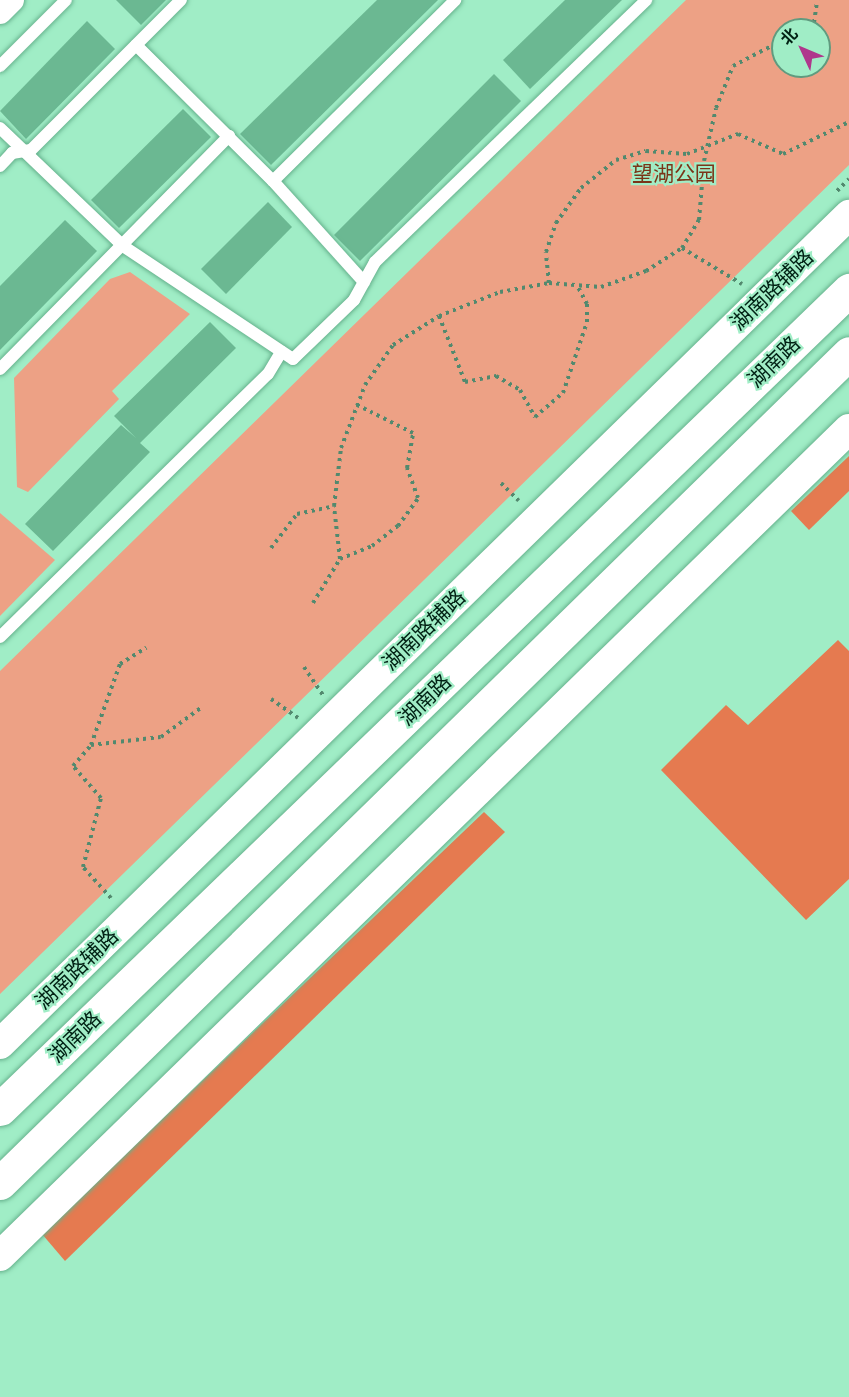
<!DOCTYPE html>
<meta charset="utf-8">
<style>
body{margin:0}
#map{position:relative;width:849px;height:1397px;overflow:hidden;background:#a0edc6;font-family:Cabin,"Noto Sans SC",sans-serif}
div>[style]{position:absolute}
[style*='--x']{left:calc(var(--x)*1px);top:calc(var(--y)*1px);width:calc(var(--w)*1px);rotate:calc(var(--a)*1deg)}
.green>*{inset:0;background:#eda185}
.forest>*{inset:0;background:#e57a50}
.building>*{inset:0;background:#6bb892}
.path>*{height:4px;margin-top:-2px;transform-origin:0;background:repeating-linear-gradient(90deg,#52896e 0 3px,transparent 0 7.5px)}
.roads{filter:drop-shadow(0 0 2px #65b18c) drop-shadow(0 0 2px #65b18c)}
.service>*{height:12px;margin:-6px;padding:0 6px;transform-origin:6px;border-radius:6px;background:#fff}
.minor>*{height:24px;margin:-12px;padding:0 12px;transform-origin:12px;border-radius:12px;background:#fff}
.tertiary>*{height:30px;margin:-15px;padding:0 15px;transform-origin:15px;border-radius:15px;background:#fff}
.primary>*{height:33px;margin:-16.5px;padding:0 16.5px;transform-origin:16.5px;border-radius:16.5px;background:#fff}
span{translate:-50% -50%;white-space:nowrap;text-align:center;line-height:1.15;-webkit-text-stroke:4.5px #a0edc6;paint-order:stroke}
.park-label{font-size:21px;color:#7a3518}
.street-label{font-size:21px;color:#012114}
.north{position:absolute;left:771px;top:18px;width:60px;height:60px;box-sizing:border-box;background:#a0edc6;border:2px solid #609b7f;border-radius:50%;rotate:314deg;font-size:16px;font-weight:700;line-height:24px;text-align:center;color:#012114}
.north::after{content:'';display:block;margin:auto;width:21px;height:27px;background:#af378c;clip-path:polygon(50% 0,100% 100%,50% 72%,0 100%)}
</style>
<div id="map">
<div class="green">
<div style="clip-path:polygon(evenodd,686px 0,849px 0,849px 165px,0 994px,0 671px,686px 0,783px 30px,819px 30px,819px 66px,783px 66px,783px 30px)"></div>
<div style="clip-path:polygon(130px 272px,190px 314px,112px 391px,119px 399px,28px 492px,17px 487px,14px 378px,110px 279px)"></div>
<div style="clip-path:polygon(0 513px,55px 560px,0 616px)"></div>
</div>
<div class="forest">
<div style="clip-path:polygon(849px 456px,849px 491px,809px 530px,791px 511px)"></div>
<div style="clip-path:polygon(838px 640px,849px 651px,849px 879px,806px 920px,661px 770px,726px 705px,748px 725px)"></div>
<div style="clip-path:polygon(484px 812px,505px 832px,65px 1261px,42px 1234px)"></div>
</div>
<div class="building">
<div style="clip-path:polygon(116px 0,166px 0,141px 25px)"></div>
<div style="clip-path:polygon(377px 0,438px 0,271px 165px,240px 134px)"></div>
<div style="clip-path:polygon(565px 0,622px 0,530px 89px,503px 60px)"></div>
<div style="clip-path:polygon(87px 21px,115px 49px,26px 139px,0 111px)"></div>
<div style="clip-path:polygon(494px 74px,521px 101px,360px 261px,334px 235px)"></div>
<div style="clip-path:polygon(183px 109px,211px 137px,119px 228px,91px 200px)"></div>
<div style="clip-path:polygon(268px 202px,292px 227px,226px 294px,201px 269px)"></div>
<div style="clip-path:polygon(65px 220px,97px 251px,0 350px,0 286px)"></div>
<div style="clip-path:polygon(210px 322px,236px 348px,140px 443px,150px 452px,53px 551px,25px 524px,121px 425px,136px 438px,114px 416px)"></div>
</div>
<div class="path">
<div style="--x:813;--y:30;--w:30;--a:-82"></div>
<div style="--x:837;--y:191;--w:17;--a:-45"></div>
<div style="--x:682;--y:248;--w:70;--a:31"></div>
<div style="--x:549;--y:283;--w:31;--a:-96"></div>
<div style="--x:546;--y:252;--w:31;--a:-71"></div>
<div style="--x:556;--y:223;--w:43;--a:-54.5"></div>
<div style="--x:581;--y:188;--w:45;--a:-38.7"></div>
<div style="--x:616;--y:160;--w:31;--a:-17"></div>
<div style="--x:646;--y:151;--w:41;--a:4.2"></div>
<div style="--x:687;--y:154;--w:55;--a:-21.4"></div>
<div style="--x:738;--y:134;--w:49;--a:24"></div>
<div style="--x:783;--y:154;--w:73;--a:-25.9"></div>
<div style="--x:439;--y:316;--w:71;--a:68.5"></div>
<div style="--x:465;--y:382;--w:32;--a:-11"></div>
<div style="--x:496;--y:376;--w:28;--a:30"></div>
<div style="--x:520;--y:390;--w:31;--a:61"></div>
<div style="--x:535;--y:417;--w:37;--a:-41"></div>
<div style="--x:563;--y:393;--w:75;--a:-71.3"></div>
<div style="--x:587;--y:322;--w:18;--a:-90"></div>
<div style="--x:587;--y:304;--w:21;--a:-118"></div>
<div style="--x:501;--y:483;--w:25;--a:45"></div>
<div style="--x:271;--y:548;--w:43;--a:-52.6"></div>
<div style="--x:297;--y:514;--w:38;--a:-12"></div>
<div style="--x:340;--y:559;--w:35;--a:-22"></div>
<div style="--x:372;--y:546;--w:33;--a:-38"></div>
<div style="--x:398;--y:526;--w:34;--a:-54"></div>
<div style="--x:418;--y:498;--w:32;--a:-110"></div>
<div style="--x:407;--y:468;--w:36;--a:-80"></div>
<div style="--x:413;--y:433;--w:63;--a:-153.4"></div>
<div style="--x:313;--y:603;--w:52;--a:-58.5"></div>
<div style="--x:340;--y:559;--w:53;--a:-96.5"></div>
<div style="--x:334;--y:506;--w:58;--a:-83.1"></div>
<div style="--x:341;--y:448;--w:67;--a:-69.1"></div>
<div style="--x:365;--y:385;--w:49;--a:-55"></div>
<div style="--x:393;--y:345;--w:54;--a:-32.2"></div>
<div style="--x:439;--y:316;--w:66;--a:-21.5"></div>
<div style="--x:500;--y:292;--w:50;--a:-10.4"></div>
<div style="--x:549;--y:283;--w:52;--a:4.4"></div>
<div style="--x:601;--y:287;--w:48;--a:-19.6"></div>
<div style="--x:646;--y:271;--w:43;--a:-32.6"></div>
<div style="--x:682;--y:248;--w:33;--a:-59"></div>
<div style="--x:699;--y:220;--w:59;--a:-85.2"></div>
<div style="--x:704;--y:161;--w:54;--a:-77.2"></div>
<div style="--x:716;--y:108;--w:45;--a:-68"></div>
<div style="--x:733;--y:66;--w:56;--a:-27.5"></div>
<div style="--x:304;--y:667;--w:34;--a:56"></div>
<div style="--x:271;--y:699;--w:33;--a:35"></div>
<div style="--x:91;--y:745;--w:70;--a:-6.5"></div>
<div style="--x:161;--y:737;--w:51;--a:-36.2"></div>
<div style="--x:111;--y:898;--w:42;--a:-132.1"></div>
<div style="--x:83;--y:867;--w:71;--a:-75.4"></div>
<div style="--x:101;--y:798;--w:43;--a:-131.2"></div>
<div style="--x:73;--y:766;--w:28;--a:-49"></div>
<div style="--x:91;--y:745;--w:86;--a:-70.3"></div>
<div style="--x:120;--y:664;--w:31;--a:-32"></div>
</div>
<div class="roads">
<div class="service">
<div style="--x:136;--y:45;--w:193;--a:44.8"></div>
<div style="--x:273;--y:181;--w:257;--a:-44.8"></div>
<div style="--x:0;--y:66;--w:93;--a:-45"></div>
<div style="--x:0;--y:128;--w:170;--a:43.8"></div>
<div style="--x:123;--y:246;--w:204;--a:33.6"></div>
<div style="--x:293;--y:359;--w:85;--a:-44"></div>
<div style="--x:354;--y:300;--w:43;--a:-61.1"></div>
<div style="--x:375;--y:262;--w:377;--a:-44"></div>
<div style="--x:0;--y:166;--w:18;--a:-47"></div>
<div style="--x:12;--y:153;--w:19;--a:-9"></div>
<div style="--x:31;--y:150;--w:212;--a:-45"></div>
<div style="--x:273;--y:181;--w:136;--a:48"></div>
<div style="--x:0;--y:369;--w:327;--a:-45.5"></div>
<div style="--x:0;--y:637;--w:375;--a:-44.5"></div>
<div style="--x:268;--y:374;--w:26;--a:-59"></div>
</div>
<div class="minor">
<div style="--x:0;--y:12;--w:17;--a:-45"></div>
</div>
<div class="tertiary">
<div style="--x:0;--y:1044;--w:1187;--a:-44.32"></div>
<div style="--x:0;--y:1256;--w:1185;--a:-44.25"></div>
</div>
<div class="primary">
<div style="--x:0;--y:1109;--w:1180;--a:-43.97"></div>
<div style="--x:0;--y:1183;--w:1187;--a:-44.35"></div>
</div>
</div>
<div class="park-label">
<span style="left:674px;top:174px">望湖公园</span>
</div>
<div class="street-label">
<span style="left:772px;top:290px;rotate:-44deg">湖南路辅路</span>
<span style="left:774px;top:362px;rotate:-44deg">湖南路</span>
<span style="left:424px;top:630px;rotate:-44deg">湖南路辅路</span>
<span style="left:425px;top:700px;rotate:-44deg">湖南路</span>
<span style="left:77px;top:969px;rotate:-44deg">湖南路辅路</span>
<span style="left:75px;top:1037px;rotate:-44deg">湖南路</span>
</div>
<div class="north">北</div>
</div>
